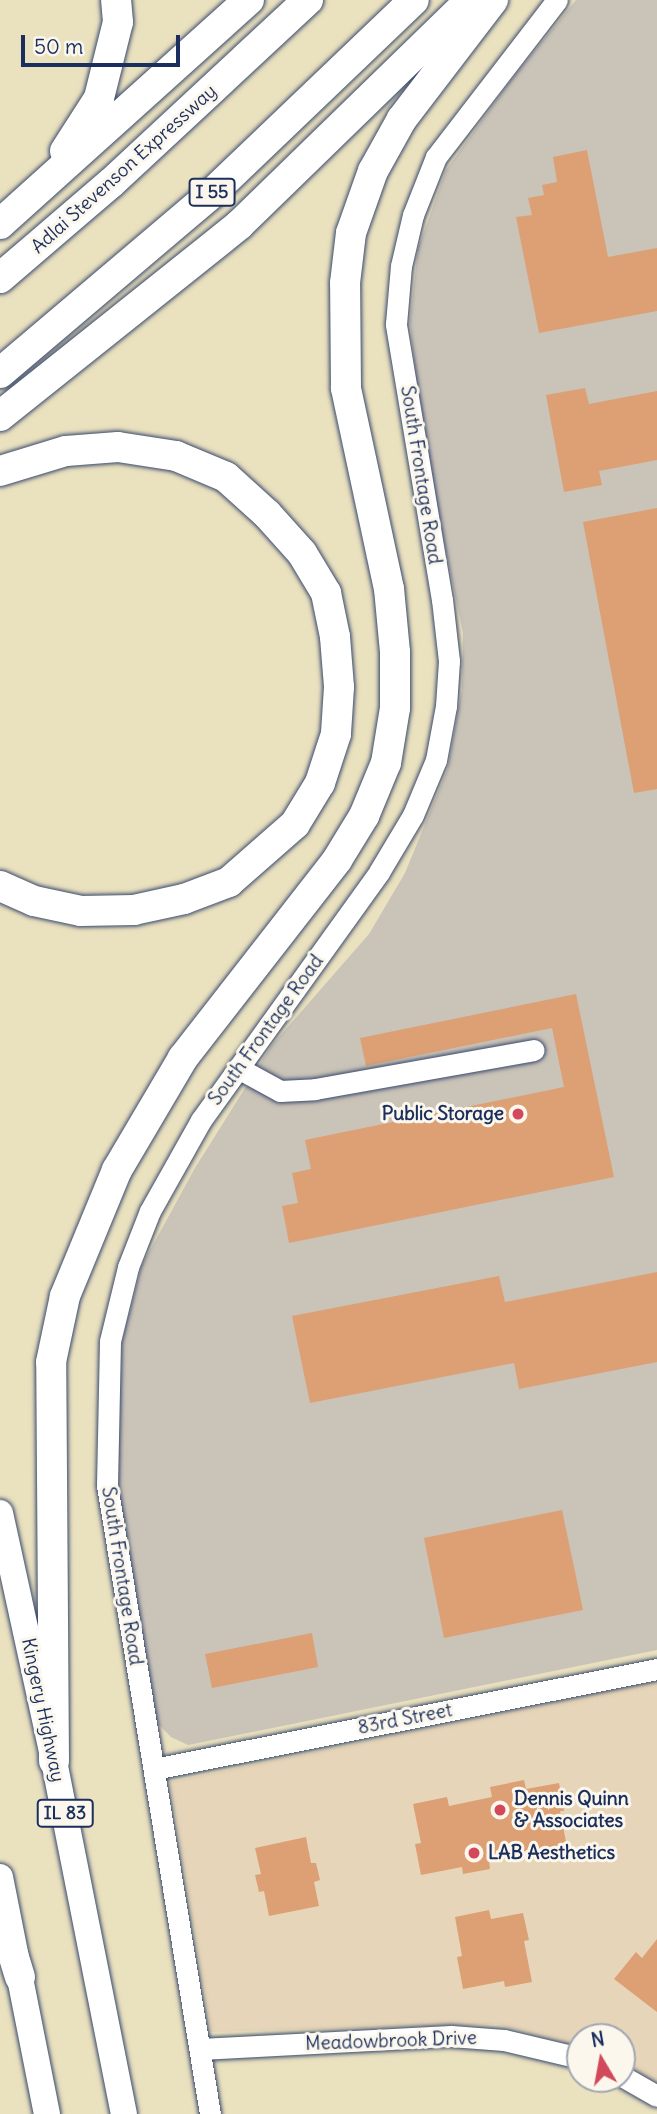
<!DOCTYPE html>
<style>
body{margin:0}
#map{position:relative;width:657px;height:2114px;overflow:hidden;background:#eae1bf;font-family:Delius,sans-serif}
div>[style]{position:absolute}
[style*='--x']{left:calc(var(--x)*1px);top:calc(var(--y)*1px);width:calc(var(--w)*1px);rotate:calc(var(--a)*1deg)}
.built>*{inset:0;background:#e6d5b8}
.industrial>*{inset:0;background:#cac3b8}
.building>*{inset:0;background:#dca074}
.roads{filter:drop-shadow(0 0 2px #3a4a6d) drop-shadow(0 0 2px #3a4a6d)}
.minor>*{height:21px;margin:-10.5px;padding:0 10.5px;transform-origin:10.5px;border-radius:10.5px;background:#fff}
.major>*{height:26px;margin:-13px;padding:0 13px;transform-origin:13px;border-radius:13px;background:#fff}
.highway>*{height:30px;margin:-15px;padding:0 15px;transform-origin:15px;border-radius:15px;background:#fff}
.dots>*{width:19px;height:19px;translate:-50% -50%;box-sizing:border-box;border:4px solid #fbf7ec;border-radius:50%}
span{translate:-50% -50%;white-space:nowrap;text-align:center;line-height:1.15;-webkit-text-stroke:6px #fbf7ec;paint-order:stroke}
.shield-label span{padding:2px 5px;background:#fbf7ec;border:2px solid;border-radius:5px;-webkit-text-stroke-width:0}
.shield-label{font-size:18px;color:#1b2f5e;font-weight:700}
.street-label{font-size:19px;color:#1b2f5e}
.poi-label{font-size:19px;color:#1b2f5e;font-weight:700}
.right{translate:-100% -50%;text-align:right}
.left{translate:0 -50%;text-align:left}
.north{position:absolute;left:566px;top:2023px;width:70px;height:70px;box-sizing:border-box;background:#fbf7ec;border:2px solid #a1a7b3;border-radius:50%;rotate:350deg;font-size:19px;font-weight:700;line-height:28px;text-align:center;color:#1b2f5e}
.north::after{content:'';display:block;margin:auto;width:24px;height:32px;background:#d1495b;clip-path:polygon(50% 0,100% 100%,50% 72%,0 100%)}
.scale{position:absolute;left:21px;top:35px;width:159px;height:32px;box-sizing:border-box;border:4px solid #1b2f5e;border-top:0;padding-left:9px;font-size:21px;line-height:24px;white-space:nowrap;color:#1b2f5e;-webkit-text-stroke:5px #fbf7ec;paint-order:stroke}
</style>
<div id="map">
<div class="built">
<div style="clip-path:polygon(657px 1681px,657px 2083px,622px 2063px,622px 2037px,580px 2037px,580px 2048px,497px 2024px,211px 2032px,170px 1782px)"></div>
</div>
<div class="industrial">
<div style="clip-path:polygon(576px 0,657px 0,657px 1650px,188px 1745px,171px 1737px,153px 1719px,148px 1685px,115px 1466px,115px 1399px,123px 1337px,142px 1265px,195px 1168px,272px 1045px,369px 934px,405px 873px,448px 768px,462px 689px,463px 633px,422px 435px,410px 321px,418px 249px,446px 170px,512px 79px)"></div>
</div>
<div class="building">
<div style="clip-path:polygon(587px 150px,608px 257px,657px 248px,657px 311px,539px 333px,516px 217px,532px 215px,528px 198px,544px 195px,542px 185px,557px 182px,553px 157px)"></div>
<div style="clip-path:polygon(585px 388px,589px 404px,657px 391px,657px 460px,599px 471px,602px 485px,564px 492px,546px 395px)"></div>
<div style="clip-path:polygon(657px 508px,657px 789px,634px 793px,583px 522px)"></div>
<div style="clip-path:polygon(576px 994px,614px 1177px,289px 1243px,282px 1206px,298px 1203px,292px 1173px,311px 1169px,305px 1140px,564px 1087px,552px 1028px,366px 1066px,360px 1038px)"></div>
<div style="clip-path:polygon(657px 1272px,657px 1362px,519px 1389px,514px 1363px,310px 1403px,292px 1316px,499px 1276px,505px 1302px)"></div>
<div style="clip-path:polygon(562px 1510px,583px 1610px,444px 1638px,424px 1538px)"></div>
<div style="clip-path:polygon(312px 1633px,318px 1667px,212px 1688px,205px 1654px)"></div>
<div style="clip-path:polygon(524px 1780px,526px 1789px,559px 1783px,564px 1811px,560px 1811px,568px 1852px,541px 1857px,539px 1851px,489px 1861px,490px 1869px,463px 1874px,462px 1867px,421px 1875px,415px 1844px,421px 1843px,413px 1804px,447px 1797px,449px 1806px,492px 1797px,490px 1787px)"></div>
<div style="clip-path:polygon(306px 1837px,311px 1863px,316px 1863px,320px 1880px,314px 1882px,319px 1906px,269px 1916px,264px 1891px,259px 1892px,255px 1875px,261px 1874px,255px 1848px)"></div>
<div style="clip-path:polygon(489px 1910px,491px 1919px,523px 1913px,529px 1940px,524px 1941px,532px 1982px,505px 1987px,504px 1981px,463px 1989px,457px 1957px,462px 1956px,455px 1917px)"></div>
<div style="clip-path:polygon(657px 1939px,657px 2012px,614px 1979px,636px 1952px,642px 1958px)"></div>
</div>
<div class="roads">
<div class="minor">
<div style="--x:238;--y:1068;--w:48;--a:28.7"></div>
<div style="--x:280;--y:1091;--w:35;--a:-3"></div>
<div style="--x:315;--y:1089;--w:222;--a:-10.1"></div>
<div style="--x:154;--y:1769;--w:513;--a:-11.24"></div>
<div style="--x:200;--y:2049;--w:251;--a:-3"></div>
<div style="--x:451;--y:2036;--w:53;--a:4.3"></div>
<div style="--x:504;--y:2040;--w:78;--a:13.3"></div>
<div style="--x:622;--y:2076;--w:40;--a:29.7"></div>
<div style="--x:210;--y:2114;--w:637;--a:-99.3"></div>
<div style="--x:107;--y:1485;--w:144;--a:-88.8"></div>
<div style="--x:110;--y:1341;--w:76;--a:-76.3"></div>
<div style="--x:128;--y:1267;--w:60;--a:-68.6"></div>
<div style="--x:150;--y:1211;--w:104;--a:-60.7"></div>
<div style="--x:201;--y:1120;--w:305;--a:-54.3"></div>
<div style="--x:379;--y:872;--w:66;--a:-59.2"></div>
<div style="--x:413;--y:815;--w:60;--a:-67.3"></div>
<div style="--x:436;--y:760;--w:55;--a:-79.5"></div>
<div style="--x:446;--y:706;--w:45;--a:-86.2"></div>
<div style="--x:449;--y:661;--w:61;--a:-96.5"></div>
<div style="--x:442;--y:600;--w:280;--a:-99.5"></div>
<div style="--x:396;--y:324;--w:58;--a:-85.1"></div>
<div style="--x:401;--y:266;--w:52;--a:-76.8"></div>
<div style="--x:413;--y:215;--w:62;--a:-68.4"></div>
<div style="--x:436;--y:157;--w:198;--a:-52.4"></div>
</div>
<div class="major">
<div style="--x:0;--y:1513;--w:254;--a:77.7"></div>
<div style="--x:54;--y:1761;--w:360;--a:78.8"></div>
<div style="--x:0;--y:1877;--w:242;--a:78.8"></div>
</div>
<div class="highway">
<div style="--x:65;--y:151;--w:63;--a:-57.3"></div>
<div style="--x:99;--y:98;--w:78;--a:-76"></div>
<div style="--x:118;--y:22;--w:22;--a:-95"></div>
<div style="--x:0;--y:224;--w:335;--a:-42"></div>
<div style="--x:0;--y:278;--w:146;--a:-40.6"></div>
<div style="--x:111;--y:183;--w:269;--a:-42.9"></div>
<div style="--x:0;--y:373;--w:278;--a:-40.3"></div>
<div style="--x:212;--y:193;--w:279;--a:-43.7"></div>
<div style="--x:0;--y:416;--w:306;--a:-38.6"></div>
<div style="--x:239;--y:225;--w:322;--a:-44.2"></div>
<div style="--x:0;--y:471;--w:69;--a:-16.9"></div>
<div style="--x:66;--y:451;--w:52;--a:-4.4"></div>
<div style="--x:118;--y:447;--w:59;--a:8.8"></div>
<div style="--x:176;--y:456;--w:54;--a:22.8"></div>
<div style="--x:226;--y:477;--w:55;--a:42.1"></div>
<div style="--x:267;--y:514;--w:52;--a:48.1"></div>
<div style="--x:302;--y:553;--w:47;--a:59"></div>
<div style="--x:326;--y:593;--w:45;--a:78.4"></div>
<div style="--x:335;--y:637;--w:50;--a:85.4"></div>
<div style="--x:339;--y:687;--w:47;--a:93.7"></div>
<div style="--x:336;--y:734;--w:52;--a:108.1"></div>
<div style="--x:320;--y:783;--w:48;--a:121.4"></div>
<div style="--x:295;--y:824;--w:88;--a:138.7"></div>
<div style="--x:229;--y:882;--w:48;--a:159.3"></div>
<div style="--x:184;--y:899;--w:51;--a:167.6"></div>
<div style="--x:134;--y:910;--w:53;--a:178.9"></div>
<div style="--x:81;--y:911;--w:48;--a:-168"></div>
<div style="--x:34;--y:901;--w:37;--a:-156"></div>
<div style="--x:54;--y:1761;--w:399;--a:-90.4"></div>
<div style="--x:51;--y:1362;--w:67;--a:-78"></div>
<div style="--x:65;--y:1296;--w:136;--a:-67.6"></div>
<div style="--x:117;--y:1170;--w:130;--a:-59.5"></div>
<div style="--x:183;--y:1058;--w:251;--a:-52.1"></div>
<div style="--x:337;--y:860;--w:52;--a:-58.5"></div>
<div style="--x:364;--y:816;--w:57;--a:-67.5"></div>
<div style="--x:386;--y:763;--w:56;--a:-80.7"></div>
<div style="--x:395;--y:708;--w:56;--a:-90"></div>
<div style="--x:395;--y:652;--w:63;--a:-95.4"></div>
<div style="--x:389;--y:589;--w:206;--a:-102.1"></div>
<div style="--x:346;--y:388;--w:105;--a:-90.5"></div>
<div style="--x:345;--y:283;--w:50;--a:-83.2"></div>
<div style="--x:351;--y:233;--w:66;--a:-70.5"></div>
<div style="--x:373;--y:171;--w:60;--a:-60.9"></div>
<div style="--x:402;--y:119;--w:150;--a:-52.6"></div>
<div style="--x:0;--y:1912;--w:68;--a:72.9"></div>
</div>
</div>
<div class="dots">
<div style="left:518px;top:1114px;background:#d1495b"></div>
<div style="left:500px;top:1810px;background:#d1495b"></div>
<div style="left:474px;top:1853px;background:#d1495b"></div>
</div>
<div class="shield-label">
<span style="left:212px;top:192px">I 55</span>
<span style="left:65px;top:1813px">IL 83</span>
</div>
<div class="street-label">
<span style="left:124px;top:169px;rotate:-42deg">Adlai Stevenson Expressway</span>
<span style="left:421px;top:475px;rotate:81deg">South Frontage Road</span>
<span style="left:266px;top:1030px;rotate:-54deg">South Frontage Road</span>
<span style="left:122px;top:1576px;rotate:81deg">South Frontage Road</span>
<span style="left:43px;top:1710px;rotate:78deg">Kingery Highway</span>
<span style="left:405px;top:1719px;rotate:-11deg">83rd Street</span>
<span style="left:391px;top:2041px;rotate:-2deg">Meadowbrook Drive</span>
</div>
<div class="poi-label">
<span class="right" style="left:504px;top:1114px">Public Storage</span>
<span class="left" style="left:514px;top:1810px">Dennis Quinn<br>&amp; Associates</span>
<span class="left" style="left:488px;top:1853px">LAB Aesthetics</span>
</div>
<div class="north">N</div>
<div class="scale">50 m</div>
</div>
